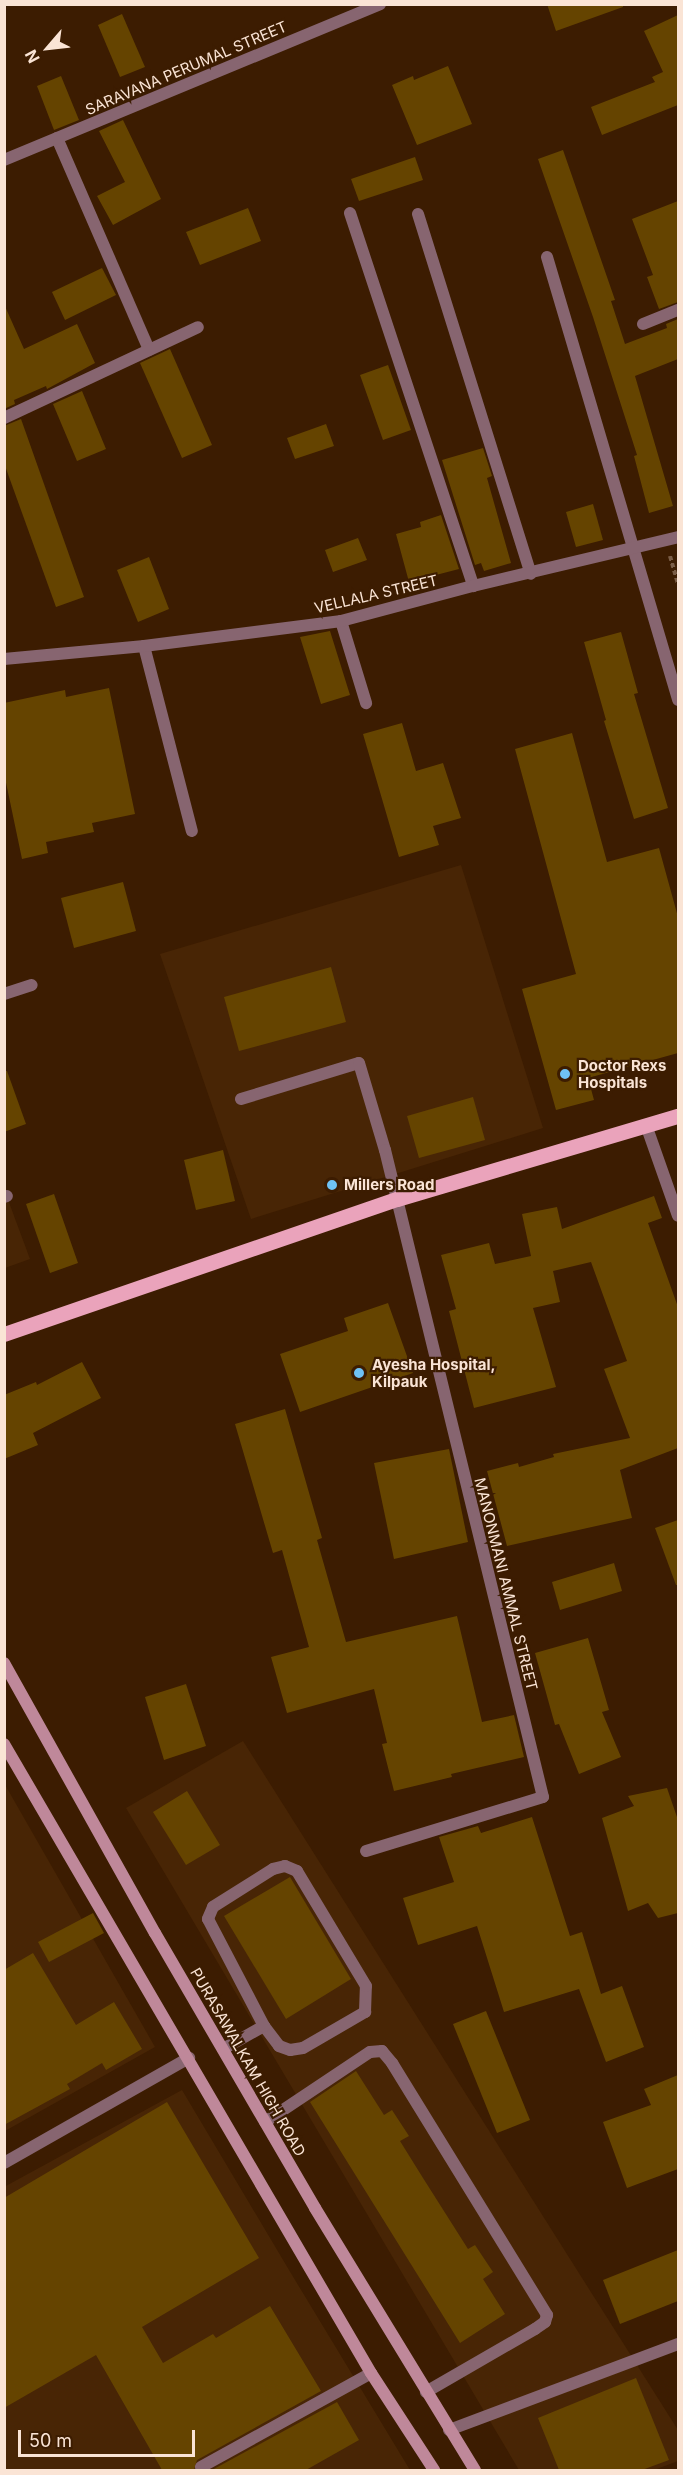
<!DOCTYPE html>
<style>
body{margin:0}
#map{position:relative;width:683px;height:2475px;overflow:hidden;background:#3c1c01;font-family:Inter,sans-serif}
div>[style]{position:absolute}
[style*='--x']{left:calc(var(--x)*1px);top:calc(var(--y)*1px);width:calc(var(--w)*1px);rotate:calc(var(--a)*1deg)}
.built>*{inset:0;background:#482505}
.building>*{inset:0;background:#654400}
.path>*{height:4px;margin-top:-2px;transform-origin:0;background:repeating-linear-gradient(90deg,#7a5d46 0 4.5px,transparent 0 7.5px)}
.service>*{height:12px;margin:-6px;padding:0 6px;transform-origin:6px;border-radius:6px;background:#876570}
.minor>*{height:12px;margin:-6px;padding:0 6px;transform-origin:6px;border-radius:6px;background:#876570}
.secondary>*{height:12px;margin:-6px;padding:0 6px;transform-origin:6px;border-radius:6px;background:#bf889a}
.primary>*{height:15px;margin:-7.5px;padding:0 7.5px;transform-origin:7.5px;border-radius:7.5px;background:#eaa3bb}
.dots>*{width:16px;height:16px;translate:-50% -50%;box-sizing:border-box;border:3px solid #3c1c01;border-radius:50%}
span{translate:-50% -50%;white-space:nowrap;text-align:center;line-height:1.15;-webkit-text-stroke:4.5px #3c1c01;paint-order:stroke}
.street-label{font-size:15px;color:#fae4d5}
.poi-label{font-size:15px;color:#fae4d5;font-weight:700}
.left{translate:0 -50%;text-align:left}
.frame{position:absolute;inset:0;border:6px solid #fae4d5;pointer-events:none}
.north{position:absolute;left:18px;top:18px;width:60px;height:60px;-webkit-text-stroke:4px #3c1c01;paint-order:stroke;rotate:242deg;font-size:16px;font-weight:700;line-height:24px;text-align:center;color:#fae4d5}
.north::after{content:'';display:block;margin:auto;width:21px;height:27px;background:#fae4d5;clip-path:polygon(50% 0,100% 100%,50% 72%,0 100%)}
.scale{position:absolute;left:18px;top:2430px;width:177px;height:27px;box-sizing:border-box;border:3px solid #fae4d5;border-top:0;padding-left:8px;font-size:18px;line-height:21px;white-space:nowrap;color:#fae4d5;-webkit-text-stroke:4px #3c1c01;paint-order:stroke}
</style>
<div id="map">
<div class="built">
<div style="clip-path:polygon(461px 865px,543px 1128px,251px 1219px,160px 954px)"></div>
<div style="clip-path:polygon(4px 1189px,30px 1259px,5px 1268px,4px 1268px)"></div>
<div style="clip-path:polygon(243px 1741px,678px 2430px,678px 2461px,654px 2470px,519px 2470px,126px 1808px)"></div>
<div style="clip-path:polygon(4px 1783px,155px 2047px,5px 2131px,4px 2131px)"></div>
<div style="clip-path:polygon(182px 2090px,289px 2270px,410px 2470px,5px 2470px,4px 2187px)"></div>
</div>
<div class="building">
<div style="clip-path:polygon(547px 4px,623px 4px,623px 7px,556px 31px)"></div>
<div style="clip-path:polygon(122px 14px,145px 67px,120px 77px,98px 25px)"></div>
<div style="clip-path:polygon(678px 15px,678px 105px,602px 135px,591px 107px,655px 82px,652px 77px,663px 72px,644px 31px)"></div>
<div style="clip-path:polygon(448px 66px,472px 124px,417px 145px,392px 85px,413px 76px,414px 80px)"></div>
<div style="clip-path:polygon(61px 76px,79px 120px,54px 130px,37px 86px)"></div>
<div style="clip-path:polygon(123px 120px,161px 199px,113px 225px,97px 196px,125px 182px,99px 131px)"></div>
<div style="clip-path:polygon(563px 150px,615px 300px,611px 301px,625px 344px,667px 328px,666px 324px,678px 319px,678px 359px,635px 376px,673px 506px,649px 513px,634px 456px,637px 455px,593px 317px,538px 159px)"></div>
<div style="clip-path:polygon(415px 157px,423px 180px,359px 201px,351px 179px)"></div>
<div style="clip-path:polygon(678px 201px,678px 302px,659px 309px,647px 277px,653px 275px,632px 219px)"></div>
<div style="clip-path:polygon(248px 208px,261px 241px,200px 265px,186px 232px)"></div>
<div style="clip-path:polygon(102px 268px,116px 295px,65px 320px,52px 292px)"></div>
<div style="clip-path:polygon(4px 304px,24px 349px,77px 324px,95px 363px,47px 389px,46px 386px,14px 400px,15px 404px,4px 409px)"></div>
<div style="clip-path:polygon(170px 349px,212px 445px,182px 458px,140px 363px)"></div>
<div style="clip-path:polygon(388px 365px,411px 430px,383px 440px,360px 375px)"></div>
<div style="clip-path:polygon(82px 391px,106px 449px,77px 461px,53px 404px)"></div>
<div style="clip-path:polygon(21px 419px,84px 597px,56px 607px,4px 463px,4px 426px)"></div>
<div style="clip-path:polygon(326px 424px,334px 446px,295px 459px,287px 438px)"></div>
<div style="clip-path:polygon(483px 448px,492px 476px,487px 478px,511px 563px,484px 571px,481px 563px,475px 565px,442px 460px)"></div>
<div style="clip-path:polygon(593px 504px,603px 540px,576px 547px,566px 512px)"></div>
<div style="clip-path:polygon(441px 515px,459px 569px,409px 582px,396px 534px,421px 527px,420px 522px)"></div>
<div style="clip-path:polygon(358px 538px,367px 560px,333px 572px,325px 550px)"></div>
<div style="clip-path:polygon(149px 557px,169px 609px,138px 622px,117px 570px)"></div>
<div style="clip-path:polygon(330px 631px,350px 695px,321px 704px,300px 637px)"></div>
<div style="clip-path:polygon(621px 632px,638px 693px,634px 694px,668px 808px,634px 819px,604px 721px,606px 720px,584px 642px)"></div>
<div style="clip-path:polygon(109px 688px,135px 814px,92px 823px,94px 832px,46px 842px,48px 853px,22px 859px,4px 773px,4px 703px,65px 690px,66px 697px)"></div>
<div style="clip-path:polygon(402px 723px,416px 771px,443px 763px,461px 818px,433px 826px,439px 845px,399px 857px,363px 734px)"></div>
<div style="clip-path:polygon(572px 733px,607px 862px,659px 848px,678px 917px,678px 1053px,588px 1078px,594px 1100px,556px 1110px,522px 989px,576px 974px,515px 749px)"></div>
<div style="clip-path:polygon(123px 882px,136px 931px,74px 948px,61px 898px)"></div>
<div style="clip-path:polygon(331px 967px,346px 1022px,239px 1051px,224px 997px)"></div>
<div style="clip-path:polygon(4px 1071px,7px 1071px,26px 1124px,4px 1132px)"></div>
<div style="clip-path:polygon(473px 1097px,485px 1140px,419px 1158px,407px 1116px)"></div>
<div style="clip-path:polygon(223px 1150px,235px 1201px,196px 1210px,184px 1160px)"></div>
<div style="clip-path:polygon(54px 1194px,78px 1263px,50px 1273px,26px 1204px)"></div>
<div style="clip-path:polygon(654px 1196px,662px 1218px,648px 1223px,678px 1307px,678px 1448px,620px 1470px,632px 1518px,507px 1546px,487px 1471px,518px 1463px,519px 1467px,554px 1457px,553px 1454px,630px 1438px,604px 1369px,627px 1361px,591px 1262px,553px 1271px,560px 1302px,533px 1308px,556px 1387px,474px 1408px,449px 1311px,456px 1309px,441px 1255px,489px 1243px,495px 1264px,531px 1256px,522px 1214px,557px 1207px,562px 1229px)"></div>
<div style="clip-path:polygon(388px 1303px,413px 1373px,300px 1412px,280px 1354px,348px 1331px,344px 1318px)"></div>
<div style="clip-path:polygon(82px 1362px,101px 1398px,33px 1433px,38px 1445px,4px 1459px,4px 1395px,36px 1382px,37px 1385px)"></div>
<div style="clip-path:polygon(285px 1409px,322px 1538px,317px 1540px,346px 1642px,457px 1616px,482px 1722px,514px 1715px,524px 1757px,451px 1774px,452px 1777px,394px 1791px,382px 1744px,387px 1743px,374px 1689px,287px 1713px,271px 1657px,309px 1647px,282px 1550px,273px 1553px,235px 1424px)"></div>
<div style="clip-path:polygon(449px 1449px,468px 1542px,394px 1559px,374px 1463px)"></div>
<div style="clip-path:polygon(678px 1520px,678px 1585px,676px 1585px,655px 1528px)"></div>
<div style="clip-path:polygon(614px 1563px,622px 1591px,560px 1610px,552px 1582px)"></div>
<div style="clip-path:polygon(588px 1638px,609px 1710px,602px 1712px,621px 1757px,579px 1774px,559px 1724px,555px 1725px,535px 1653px)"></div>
<div style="clip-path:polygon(186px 1684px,206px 1746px,164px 1760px,145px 1697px)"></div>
<div style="clip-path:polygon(667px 1788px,678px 1820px,678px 1913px,658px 1918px,648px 1903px,628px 1911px,602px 1818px,634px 1806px,628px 1796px)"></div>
<div style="clip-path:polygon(187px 1791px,220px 1845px,186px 1865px,153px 1812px)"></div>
<div style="clip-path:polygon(532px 1817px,570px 1936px,582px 1932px,601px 1994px,622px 1986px,644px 2047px,606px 2062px,579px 1989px,504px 2012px,477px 1926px,418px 1945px,403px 1898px,454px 1882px,439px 1837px,478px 1826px,481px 1833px)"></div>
<div style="clip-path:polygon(290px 1877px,351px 1979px,286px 2019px,224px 1916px)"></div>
<div style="clip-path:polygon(93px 1913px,104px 1933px,49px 1962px,38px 1942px)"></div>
<div style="clip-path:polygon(33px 1953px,76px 2025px,114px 2002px,142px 2049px,106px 2070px,102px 2063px,67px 2084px,70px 2089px,4px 2125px,4px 1970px)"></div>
<div style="clip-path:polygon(486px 2011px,530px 2120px,497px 2133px,453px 2024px)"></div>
<div style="clip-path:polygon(356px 2071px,384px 2115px,392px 2110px,409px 2136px,400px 2141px,423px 2178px,468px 2249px,475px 2245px,493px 2272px,483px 2279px,505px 2314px,460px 2343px,310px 2102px)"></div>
<div style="clip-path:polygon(678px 2075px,678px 2169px,627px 2188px,603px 2122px,651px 2105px,644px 2089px)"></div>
<div style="clip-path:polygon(167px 2102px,259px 2258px,142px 2327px,163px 2363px,213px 2334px,216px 2338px,270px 2306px,321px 2391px,197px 2460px,194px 2470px,162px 2470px,96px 2355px,4px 2408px,4px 2198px)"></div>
<div style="clip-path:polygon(678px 2250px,678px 2301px,620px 2324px,603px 2280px)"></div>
<div style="clip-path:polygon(636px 2378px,669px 2460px,642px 2470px,559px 2470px,538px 2418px)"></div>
<div style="clip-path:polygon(337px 2402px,359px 2440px,306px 2470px,212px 2470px)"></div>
</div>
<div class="path">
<div style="--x:670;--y:556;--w:29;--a:74"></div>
</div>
<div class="service">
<div style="--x:547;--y:257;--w:462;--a:73.5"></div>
<div style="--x:643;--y:324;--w:38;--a:-22"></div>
<div style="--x:341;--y:621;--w:86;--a:73"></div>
<div style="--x:265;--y:2122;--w:126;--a:-33.7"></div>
<div style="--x:370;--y:2052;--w:12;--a:-5"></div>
<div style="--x:382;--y:2051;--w:16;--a:50"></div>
<div style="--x:392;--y:2063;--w:296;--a:58.4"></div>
<div style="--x:547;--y:2315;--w:7;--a:106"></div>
<div style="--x:545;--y:2322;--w:12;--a:145"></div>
<div style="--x:535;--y:2329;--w:126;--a:150"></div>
</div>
<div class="minor">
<div style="--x:57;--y:138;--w:231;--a:66.5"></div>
<div style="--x:4;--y:160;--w:407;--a:-22.5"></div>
<div style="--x:350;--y:213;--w:393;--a:71.7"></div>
<div style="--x:418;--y:214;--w:377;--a:72.6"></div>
<div style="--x:4;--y:418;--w:214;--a:-25.1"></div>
<div style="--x:144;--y:646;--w:191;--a:75.5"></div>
<div style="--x:4;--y:659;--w:141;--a:-5.3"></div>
<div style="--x:144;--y:646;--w:199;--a:-7.2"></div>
<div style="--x:341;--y:621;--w:137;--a:-14.9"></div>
<div style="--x:473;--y:586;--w:211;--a:-13.4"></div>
<div style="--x:4;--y:994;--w:29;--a:-18"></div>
<div style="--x:241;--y:1099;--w:123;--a:-17"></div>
<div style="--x:359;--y:1063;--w:91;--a:73.4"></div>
<div style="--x:385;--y:1150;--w:666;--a:76.28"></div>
<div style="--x:543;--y:1797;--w:185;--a:163"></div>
<div style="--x:646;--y:1125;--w:96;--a:70.6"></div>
<div style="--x:4;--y:1197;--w:3;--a:-18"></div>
<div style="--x:223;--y:2049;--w:47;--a:-29.3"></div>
<div style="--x:264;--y:2026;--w:25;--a:53"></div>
<div style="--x:279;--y:2046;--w:12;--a:20"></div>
<div style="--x:290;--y:2050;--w:13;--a:-9"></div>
<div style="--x:303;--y:2048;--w:72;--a:-30.1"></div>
<div style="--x:365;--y:2012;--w:26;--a:-88"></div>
<div style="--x:366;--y:1986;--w:134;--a:-121"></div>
<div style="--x:297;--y:1871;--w:13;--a:-157"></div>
<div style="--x:285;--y:1866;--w:12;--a:166"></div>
<div style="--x:273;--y:1869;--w:71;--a:147.7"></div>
<div style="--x:213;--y:1907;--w:13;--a:113"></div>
<div style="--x:208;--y:1919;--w:121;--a:62.4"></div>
<div style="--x:4;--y:2163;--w:213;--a:-29.6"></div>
<div style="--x:449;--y:2430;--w:245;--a:-20.6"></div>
<div style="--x:201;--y:2467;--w:194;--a:-28.9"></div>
</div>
<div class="secondary">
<div style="--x:4;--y:1663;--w:309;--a:60.8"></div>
<div style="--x:155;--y:1933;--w:318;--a:59.8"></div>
<div style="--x:315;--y:2208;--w:307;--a:58.6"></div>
<div style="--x:4;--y:1744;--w:728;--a:59.74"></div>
<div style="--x:371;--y:2373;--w:116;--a:57"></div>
</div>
<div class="primary">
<div style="--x:4;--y:1334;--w:416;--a:-19"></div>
<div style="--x:397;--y:1199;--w:293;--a:-16.5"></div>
</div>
<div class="dots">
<div style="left:565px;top:1074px;background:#6fc2f4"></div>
<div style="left:332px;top:1185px;background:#6fc2f4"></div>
<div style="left:359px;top:1373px;background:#6fc2f4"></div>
</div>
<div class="street-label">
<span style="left:186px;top:68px;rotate:-23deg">SARAVANA PERUMAL STREET</span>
<span style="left:376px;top:594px;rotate:-13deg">VELLALA STREET</span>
<span style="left:506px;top:1584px;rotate:76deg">MANONMANI AMMAL STREET</span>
<span style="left:248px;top:2062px;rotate:60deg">PURASAWALKAM HIGH ROAD</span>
</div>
<div class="poi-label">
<span class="left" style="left:578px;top:1074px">Doctor Rexs<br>Hospitals</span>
<span class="left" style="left:344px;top:1185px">Millers Road</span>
<span class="left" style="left:372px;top:1373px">Ayesha Hospital,<br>Kilpauk</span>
</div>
<div class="frame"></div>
<div class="north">N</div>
<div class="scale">50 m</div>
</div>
